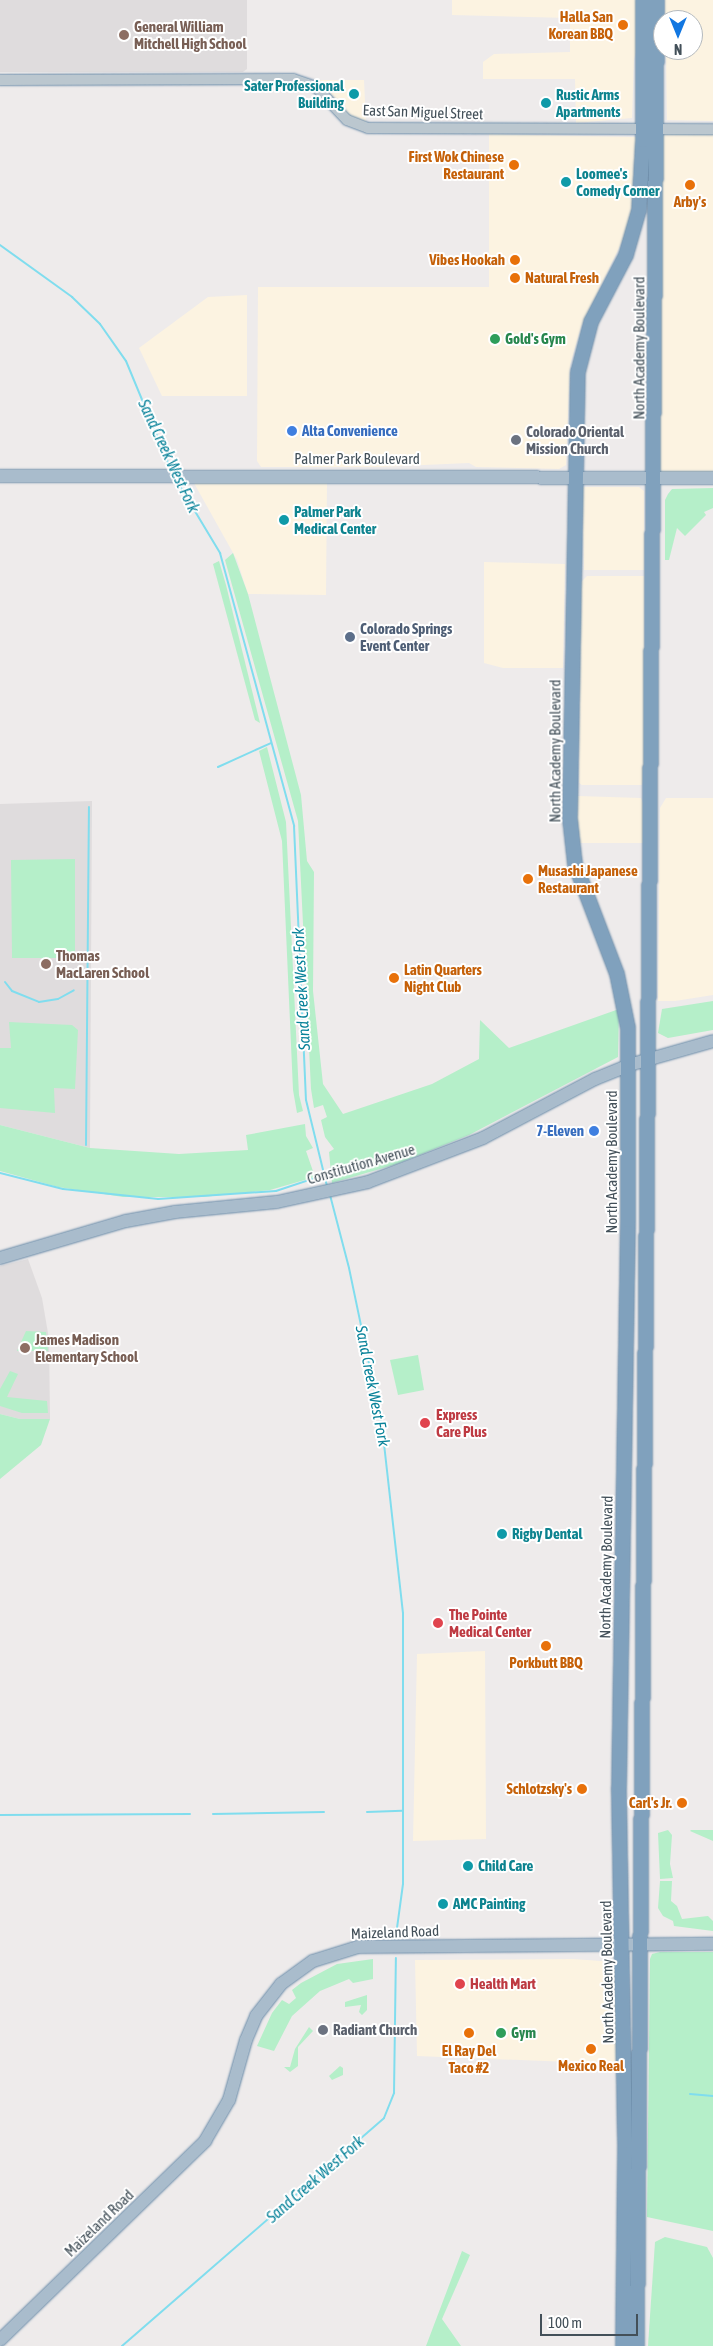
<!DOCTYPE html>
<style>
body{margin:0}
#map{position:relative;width:713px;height:2346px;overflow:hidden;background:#eeebeb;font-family:"Asap Condensed",sans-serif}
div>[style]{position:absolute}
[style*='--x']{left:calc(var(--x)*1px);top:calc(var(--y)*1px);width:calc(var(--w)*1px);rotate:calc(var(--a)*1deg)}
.commercial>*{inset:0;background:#fcf3e1}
.education>*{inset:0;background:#dfdcdd}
.green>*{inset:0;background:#b5efc9}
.stream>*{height:2px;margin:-1px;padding:0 1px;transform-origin:1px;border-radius:1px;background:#80ddee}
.roads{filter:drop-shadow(0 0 1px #6b8ca9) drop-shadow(0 0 1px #6b8ca9)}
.minor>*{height:10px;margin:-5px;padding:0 5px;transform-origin:5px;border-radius:5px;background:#bbc7cf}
.major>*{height:12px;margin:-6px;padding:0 6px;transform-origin:6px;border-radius:6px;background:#a9bccc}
.highway>*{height:14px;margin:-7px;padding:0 7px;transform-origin:7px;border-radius:7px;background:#80a1bd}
.dots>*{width:14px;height:14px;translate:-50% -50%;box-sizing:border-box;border:2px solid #fff;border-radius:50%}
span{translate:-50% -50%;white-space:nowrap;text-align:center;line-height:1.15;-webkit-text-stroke:4px #fff;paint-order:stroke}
.food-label{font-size:15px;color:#c56008;font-weight:700}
.right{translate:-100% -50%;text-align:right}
.left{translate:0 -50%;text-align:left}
.education-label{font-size:15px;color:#785e54;font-weight:700}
.culture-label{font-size:15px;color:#0d838f;font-weight:700}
.street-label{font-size:15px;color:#435059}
.leisure-label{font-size:15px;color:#27864d;font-weight:700}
.shop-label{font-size:15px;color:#366cbe;font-weight:700}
.worship-label{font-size:15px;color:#5b616d;font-weight:700}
.service-label{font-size:15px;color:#4e5e75;font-weight:700}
.health-label{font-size:15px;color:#be3a42;font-weight:700}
.water-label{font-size:16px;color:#088299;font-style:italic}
.north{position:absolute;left:653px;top:10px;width:50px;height:50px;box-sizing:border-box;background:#fff;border:1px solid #b4b9bd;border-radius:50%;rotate:180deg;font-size:14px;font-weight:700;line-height:20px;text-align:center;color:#435059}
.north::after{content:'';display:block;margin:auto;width:18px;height:22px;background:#1277e1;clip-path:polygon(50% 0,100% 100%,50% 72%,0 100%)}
.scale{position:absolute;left:540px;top:2314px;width:98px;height:22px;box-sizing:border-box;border:2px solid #435059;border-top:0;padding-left:6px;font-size:15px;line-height:18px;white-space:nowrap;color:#435059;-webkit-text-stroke:4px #fff;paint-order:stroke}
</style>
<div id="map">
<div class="commercial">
<div style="clip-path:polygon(452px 0,638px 0,639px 42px,634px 59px,632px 118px,576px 123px,575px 79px,483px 79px,483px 62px,494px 54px,570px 52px,570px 18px,452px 15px)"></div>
<div style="clip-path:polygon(665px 0,713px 0,713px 121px,667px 120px,666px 50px,693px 50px,693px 20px,665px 20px)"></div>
<div style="clip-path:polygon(314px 80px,364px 80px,366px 123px,348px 115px,327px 89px)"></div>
<div style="clip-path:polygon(661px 132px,713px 134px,713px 474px,658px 474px)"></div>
<div style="clip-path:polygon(489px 134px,636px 137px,636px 187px,629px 227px,581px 327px,570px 365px,566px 465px,559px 469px,476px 467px,469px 463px,379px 467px,261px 467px,257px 461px,258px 287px,489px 287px)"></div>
<div style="clip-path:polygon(247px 295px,247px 396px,162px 396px,139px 348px,208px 297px)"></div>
<div style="clip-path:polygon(194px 483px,327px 483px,326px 595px,248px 594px,237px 560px)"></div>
<div style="clip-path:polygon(582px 487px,639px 487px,644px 491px,644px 570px,584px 570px)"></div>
<div style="clip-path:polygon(484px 562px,565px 564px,563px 668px,503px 668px,484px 663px)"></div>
<div style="clip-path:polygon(587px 576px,644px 576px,644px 749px,647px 760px,642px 785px,582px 785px,579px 783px,581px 582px)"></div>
<div style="clip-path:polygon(578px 796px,641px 798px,643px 803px,643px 843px,576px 843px,575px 800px)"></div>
<div style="clip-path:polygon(666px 798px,713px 798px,713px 995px,675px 1001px,658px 1001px,660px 808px)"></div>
<div style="clip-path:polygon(485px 1651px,486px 1839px,413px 1841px,417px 1654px)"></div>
<div style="clip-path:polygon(573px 1959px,615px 1962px,619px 2064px,417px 2056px,415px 1960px)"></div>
</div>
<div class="education">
<div style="clip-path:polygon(0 0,247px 0,247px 69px,243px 72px,0 72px)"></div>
<div style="clip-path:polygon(92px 801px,90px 1148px,0 1125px,0 804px)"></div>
<div style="clip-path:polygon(28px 1259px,42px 1298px,49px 1339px,50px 1419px,20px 1419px,0 1414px,0 1266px)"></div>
</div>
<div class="green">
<div style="clip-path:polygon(713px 488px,713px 508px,704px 512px,706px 515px,685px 536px,677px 528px,669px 560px,665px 560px,665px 500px,668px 494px,672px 489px)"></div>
<div style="clip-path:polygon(233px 553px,248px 594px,301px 795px,307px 861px,314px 872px,313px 991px,323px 1084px,343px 1114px,432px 1084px,479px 1059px,480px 1020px,509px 1048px,619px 1009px,618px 1057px,469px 1135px,397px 1164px,332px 1183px,329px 1152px,334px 1149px,325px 1137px,321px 1120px,327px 1117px,323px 1105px,314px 1108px,311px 1089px,298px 821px,225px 560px)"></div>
<div style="clip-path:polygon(219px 561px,226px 585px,260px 723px,255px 720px,213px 564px)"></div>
<div style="clip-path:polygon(267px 747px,286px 822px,299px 1095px,303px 1111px,297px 1113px,293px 1090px,282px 841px,259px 751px)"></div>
<div style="clip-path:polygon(75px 859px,75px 958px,12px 958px,11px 860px)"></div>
<div style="clip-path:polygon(713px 1001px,713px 1030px,668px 1038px,658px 1033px,662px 1009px)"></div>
<div style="clip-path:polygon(9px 1022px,72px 1025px,78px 1030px,75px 1089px,54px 1088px,55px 1113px,0 1108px,0 1048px,11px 1048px)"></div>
<div style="clip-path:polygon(305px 1124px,306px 1136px,313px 1148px,306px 1151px,315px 1177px,270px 1190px,203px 1197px,123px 1197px,58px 1187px,0 1171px,0 1125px,90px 1148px,179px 1154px,248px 1150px,246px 1135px)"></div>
<div style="clip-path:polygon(26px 1331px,46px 1332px,48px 1351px,17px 1351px)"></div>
<div style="clip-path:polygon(418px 1355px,424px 1390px,398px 1395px,390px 1360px)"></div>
<div style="clip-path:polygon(10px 1371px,18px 1374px,7px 1397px,47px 1401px,48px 1413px,22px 1413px,0 1406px,0 1389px)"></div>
<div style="clip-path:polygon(0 1414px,20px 1419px,50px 1419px,41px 1445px,0 1479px)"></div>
<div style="clip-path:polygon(668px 1830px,672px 1835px,670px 1864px,673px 1878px,660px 1879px,658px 1833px)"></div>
<div style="clip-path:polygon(713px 1830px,713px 1841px,690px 1831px,691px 1830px)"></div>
<div style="clip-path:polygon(660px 1881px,672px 1881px,671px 1901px,677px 1906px,682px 1919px,708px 1916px,713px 1921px,713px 1931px,674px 1926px,673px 1921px,663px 1916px,658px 1908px)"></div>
<div style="clip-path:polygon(660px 1952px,713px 1952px,713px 2231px,647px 2217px,650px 1959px,652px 1954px)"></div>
<div style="clip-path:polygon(373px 1959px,373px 1979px,353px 1983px,349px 1979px,320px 1991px,292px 2016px,274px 2051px,257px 2046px,272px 2013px,282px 2000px,289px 2004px,296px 1998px,292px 1990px,301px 1983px,337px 1964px)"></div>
<div style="clip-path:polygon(367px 1995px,367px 2010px,362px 2015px,359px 2012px,361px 2005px,345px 2007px,345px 2002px)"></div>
<div style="clip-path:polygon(309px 2027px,313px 2031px,298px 2047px,298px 2066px,290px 2072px,284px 2067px,290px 2067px,295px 2049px)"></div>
<div style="clip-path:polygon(340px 2066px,343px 2068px,343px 2075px,332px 2080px,329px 2076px)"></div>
<div style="clip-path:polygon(665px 2237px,707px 2247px,713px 2258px,713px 2346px,648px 2346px,655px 2242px)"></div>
<div style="clip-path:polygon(462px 2251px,470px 2255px,442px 2319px,461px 2346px,426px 2346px)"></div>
</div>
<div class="stream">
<div style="--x:0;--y:245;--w:89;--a:35.8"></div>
<div style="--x:72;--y:297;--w:39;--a:44"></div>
<div style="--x:100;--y:324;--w:45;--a:54.9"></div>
<div style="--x:126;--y:361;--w:120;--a:67.5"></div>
<div style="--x:178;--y:483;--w:82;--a:59"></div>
<div style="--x:220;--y:553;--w:283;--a:74.8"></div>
<div style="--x:294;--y:826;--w:274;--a:87.5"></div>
<div style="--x:306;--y:1100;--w:89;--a:76.3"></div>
<div style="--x:218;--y:767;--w:58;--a:-24.4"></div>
<div style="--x:5;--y:982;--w:11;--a:52"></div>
<div style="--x:12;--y:991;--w:29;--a:22"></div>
<div style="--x:39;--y:1002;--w:19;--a:-9"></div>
<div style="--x:58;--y:999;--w:18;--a:-29"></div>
<div style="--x:86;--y:1145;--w:338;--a:-89.5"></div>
<div style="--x:0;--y:1173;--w:65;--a:14.3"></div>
<div style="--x:63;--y:1189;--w:96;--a:6"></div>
<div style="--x:158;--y:1199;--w:118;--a:-3.9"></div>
<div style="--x:276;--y:1191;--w:51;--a:-18.4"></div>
<div style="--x:330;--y:1195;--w:75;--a:75.4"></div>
<div style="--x:349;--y:1268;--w:161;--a:78.2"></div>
<div style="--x:382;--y:1426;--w:188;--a:83.6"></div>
<div style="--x:403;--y:1613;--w:271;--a:90"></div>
<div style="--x:403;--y:1884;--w:51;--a:97.8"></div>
<div style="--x:367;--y:1812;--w:35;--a:-2"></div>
<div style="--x:213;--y:1814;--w:111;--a:-1"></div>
<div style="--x:0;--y:1815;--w:190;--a:-0.3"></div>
<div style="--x:690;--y:2094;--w:23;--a:5"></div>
<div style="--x:122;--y:2346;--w:347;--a:-41"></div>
<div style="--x:384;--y:2118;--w:27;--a:-68"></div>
<div style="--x:394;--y:2093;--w:135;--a:-89.2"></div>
</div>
<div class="roads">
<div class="minor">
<div style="--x:0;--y:80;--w:293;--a:-0.2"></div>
<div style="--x:293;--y:79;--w:24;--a:19"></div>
<div style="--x:316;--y:87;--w:45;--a:46.8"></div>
<div style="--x:347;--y:120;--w:22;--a:21"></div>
<div style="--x:368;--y:128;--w:345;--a:0.2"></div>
</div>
<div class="major">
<div style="--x:0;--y:476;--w:713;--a:0.16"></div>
<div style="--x:0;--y:1258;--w:131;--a:-16.4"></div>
<div style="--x:126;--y:1221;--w:50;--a:-10.4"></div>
<div style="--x:175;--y:1212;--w:102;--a:-5.6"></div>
<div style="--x:277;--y:1202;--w:93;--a:-12.4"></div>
<div style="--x:368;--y:1182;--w:123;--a:-20.9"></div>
<div style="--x:483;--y:1138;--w:127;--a:-27.8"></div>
<div style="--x:595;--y:1079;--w:37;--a:-22"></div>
<div style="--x:629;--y:1065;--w:87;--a:-15.9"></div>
<div style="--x:0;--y:2340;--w:286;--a:-44.1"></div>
<div style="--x:205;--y:2141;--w:48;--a:-59.7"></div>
<div style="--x:229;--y:2100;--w:62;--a:-74.2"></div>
<div style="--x:246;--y:2040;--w:26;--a:-67"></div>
<div style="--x:256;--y:2016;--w:41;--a:-52"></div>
<div style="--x:281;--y:1984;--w:39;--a:-36"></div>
<div style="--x:313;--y:1961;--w:47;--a:-17.3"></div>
<div style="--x:358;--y:1947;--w:355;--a:-0.5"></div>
</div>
<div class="highway">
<div style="--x:623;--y:2346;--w:205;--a:-89.4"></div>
<div style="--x:625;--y:2141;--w:354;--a:-91"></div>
<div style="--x:619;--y:1787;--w:567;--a:-89.09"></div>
<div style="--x:628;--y:1220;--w:192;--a:-90"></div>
<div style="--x:628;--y:1028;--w:55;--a:-101.5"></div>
<div style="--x:617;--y:974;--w:118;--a:-110.9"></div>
<div style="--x:575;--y:864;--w:45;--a:-96.3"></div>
<div style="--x:570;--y:819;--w:447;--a:-89"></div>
<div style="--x:578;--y:372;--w:52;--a:-75.4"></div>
<div style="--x:591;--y:322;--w:76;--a:-62.4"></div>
<div style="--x:626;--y:255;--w:47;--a:-73.9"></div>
<div style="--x:639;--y:210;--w:70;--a:-86.7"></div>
<div style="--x:643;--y:140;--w:140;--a:-90"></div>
<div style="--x:637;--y:2346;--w:2346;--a:-89.51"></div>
</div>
</div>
<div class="dots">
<div style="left:623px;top:25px;background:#e8710a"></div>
<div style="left:124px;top:35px;background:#8d6e63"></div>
<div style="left:354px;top:94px;background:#0f9aa8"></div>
<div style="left:546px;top:103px;background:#0f9aa8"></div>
<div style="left:514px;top:165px;background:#e8710a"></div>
<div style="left:566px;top:182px;background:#0f9aa8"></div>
<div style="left:690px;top:185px;background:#e8710a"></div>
<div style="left:515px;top:260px;background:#e8710a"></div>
<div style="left:515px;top:278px;background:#e8710a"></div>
<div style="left:495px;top:339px;background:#2e9e5b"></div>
<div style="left:292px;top:431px;background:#3f7fe0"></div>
<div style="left:516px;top:440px;background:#6b7280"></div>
<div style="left:284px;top:520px;background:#0f9aa8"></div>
<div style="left:350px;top:637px;background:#5c6f8a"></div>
<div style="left:528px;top:879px;background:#e8710a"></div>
<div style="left:46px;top:964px;background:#8d6e63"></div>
<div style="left:394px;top:978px;background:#e8710a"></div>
<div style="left:594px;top:1131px;background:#3f7fe0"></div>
<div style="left:25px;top:1348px;background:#8d6e63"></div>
<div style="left:425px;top:1423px;background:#e0444e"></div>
<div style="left:502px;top:1534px;background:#0f9aa8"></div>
<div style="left:438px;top:1623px;background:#e0444e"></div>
<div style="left:546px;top:1646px;background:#e8710a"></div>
<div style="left:582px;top:1789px;background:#e8710a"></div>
<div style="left:682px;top:1803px;background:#e8710a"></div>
<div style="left:468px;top:1866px;background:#0f9aa8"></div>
<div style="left:443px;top:1904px;background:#0f9aa8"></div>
<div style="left:460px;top:1984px;background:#e0444e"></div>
<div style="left:323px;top:2030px;background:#6b7280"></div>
<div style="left:469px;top:2033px;background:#e8710a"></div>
<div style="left:501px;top:2033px;background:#2e9e5b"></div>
<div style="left:591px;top:2049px;background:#e8710a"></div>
</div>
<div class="food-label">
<span class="right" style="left:613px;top:25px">Halla San<br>Korean BBQ</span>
<span class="right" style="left:504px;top:165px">First Wok Chinese<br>Restaurant</span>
<span style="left:690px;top:202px">Arby's</span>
<span class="right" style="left:505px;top:260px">Vibes Hookah</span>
<span class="left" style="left:525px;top:278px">Natural Fresh</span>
<span class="left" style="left:538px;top:879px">Musashi Japanese<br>Restaurant</span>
<span class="left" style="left:404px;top:978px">Latin Quarters<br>Night Club</span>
<span style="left:546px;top:1663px">Porkbutt BBQ</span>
<span class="right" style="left:572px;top:1789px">Schlotzsky's</span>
<span class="right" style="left:672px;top:1803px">Carl's Jr.</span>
<span style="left:469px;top:2059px">El Ray Del<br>Taco #2</span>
<span style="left:591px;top:2066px">Mexico Real</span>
</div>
<div class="education-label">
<span class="left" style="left:134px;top:35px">General William<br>Mitchell High School</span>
<span class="left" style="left:56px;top:964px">Thomas<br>MacLaren School</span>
<span class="left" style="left:35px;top:1348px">James Madison<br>Elementary School</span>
</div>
<div class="culture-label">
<span class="right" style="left:344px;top:94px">Sater Professional<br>Building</span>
<span class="left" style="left:556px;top:103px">Rustic Arms<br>Apartments</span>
<span class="left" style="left:576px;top:182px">Loomee's<br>Comedy Corner</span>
<span class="left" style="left:294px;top:520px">Palmer Park<br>Medical Center</span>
<span class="left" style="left:512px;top:1534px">Rigby Dental</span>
<span class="left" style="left:478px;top:1866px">Child Care</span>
<span class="left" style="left:453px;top:1904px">AMC Painting</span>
</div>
<div class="street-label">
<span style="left:423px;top:112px;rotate:2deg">East San Miguel Street</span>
<span style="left:639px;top:348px;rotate:-90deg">North Academy Boulevard</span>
<span style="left:357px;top:459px">Palmer Park Boulevard</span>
<span style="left:555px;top:751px;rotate:-90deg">North Academy Boulevard</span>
<span style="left:612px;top:1162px;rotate:-90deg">North Academy Boulevard</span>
<span style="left:361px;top:1164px;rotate:-16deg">Constitution Avenue</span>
<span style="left:606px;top:1567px;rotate:-89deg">North Academy Boulevard</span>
<span style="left:395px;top:1932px;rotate:-2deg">Maizeland Road</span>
<span style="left:607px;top:1972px;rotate:-91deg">North Academy Boulevard</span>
<span style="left:99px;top:2223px;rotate:-44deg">Maizeland Road</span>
</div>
<div class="leisure-label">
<span class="left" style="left:505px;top:339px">Gold's Gym</span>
<span class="left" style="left:511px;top:2033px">Gym</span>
</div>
<div class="shop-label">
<span class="left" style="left:302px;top:431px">Alta Convenience</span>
<span class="right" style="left:584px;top:1131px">7-Eleven</span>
</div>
<div class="worship-label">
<span class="left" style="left:526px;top:440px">Colorado Oriental<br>Mission Church</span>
<span class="left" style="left:333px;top:2030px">Radiant Church</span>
</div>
<div class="service-label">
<span class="left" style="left:360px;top:637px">Colorado Springs<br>Event Center</span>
</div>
<div class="health-label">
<span class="left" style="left:436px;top:1423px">Express<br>Care Plus</span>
<span class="left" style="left:449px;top:1623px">The Pointe<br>Medical Center</span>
<span class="left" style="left:470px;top:1984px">Health Mart</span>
</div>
<div class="water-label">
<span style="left:169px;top:456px;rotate:65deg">Sand Creek West Fork</span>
<span style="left:301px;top:989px;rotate:-93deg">Sand Creek West Fork</span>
<span style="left:373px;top:1386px;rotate:79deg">Sand Creek West Fork</span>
<span style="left:315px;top:2179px;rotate:-41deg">Sand Creek West Fork</span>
</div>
<div class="north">N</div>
<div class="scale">100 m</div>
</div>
